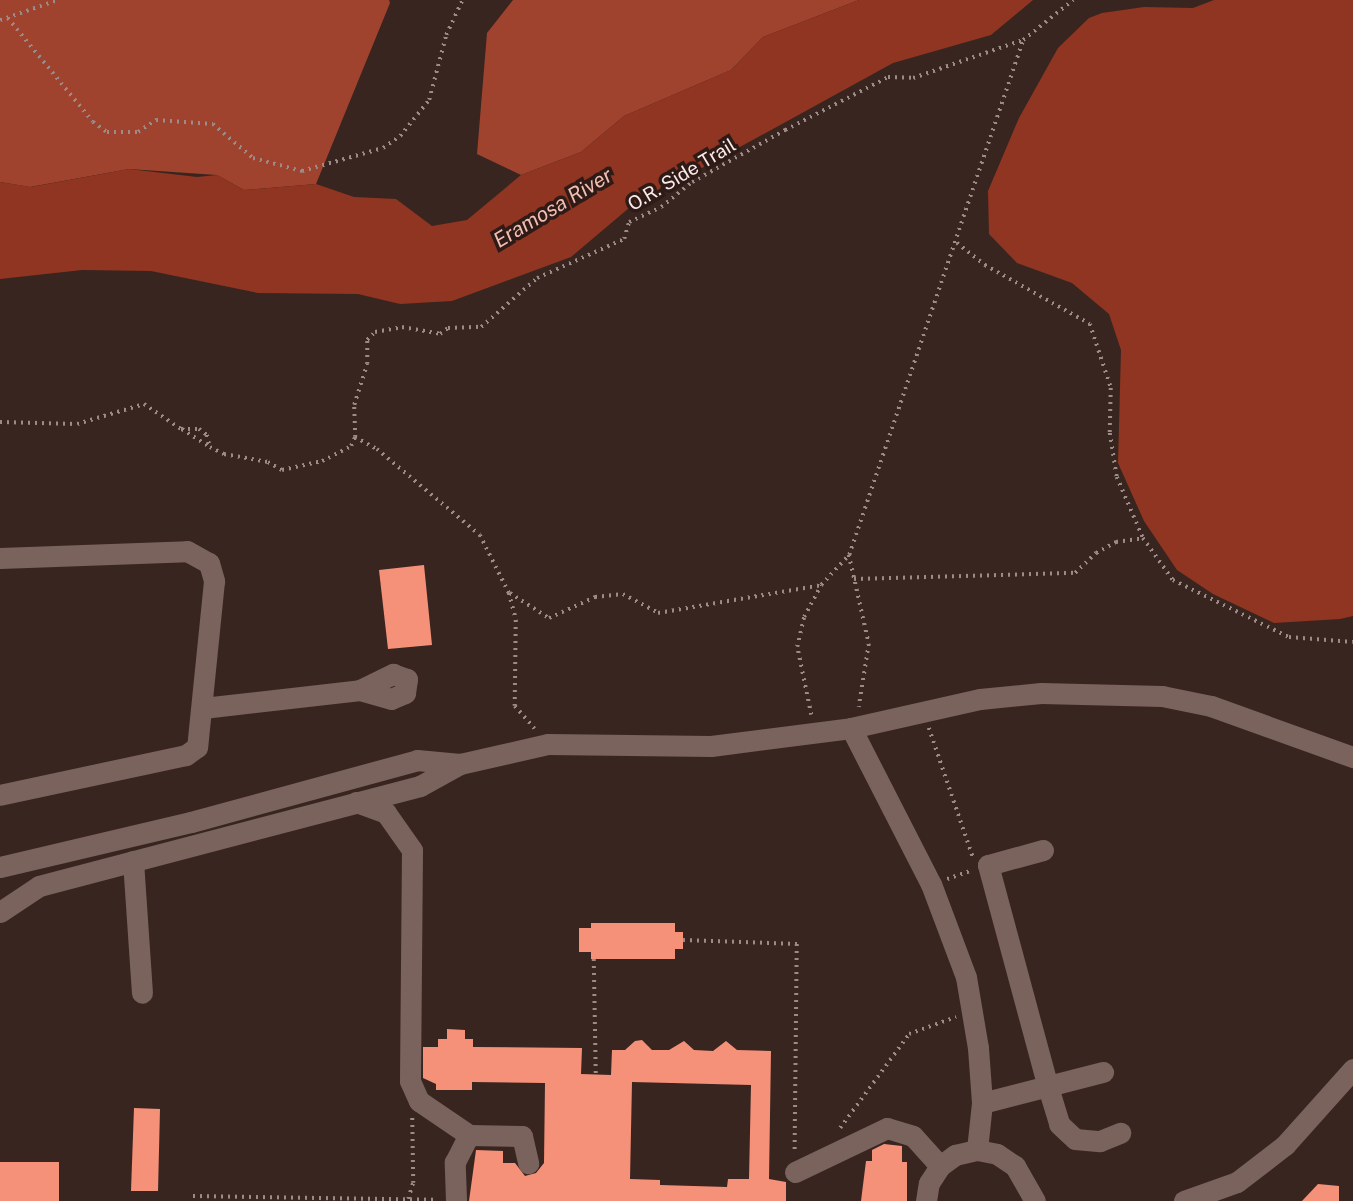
<!DOCTYPE html>
<style>
body{margin:0}
#map{position:relative;width:1353px;height:1201px;overflow:hidden;background:#392520;font-family:"Public Sans",sans-serif}
div>[style]{position:absolute}
[style*='--x']{left:calc(var(--x)*1px);top:calc(var(--y)*1px);width:calc(var(--w)*1px);rotate:calc(var(--a)*1deg)}
.forest>*{inset:0;background:#9f432e}
.water>*{inset:0;background:#903521}
.building>*{inset:0;background:#f69179}
.path>*{height:3.5px;margin-top:-1.75px;transform-origin:0;background:repeating-linear-gradient(90deg,#9c8b87 0 2px,transparent 0 7px)}
.minor>*{height:21px;margin:-10.5px;padding:0 10.5px;transform-origin:10.5px;border-radius:10.5px;background:#7a635d}
span{translate:-50% -50%;white-space:nowrap;text-align:center;line-height:1.15;-webkit-text-stroke:7px #2e1b17;paint-order:stroke}
.street-label{font-size:19px;color:#f9ebe8}
.water-label{font-size:21px;color:#f2beb1;font-style:italic}
</style>
<div id="map">
<div class="forest">
<div style="clip-path:polygon(0 0,389px 0,390px 3px,316px 184px,244px 190px,217px 175px,129px 169px,30px 187px,0 182px)"></div>
<div style="clip-path:polygon(513px 0,859px 0,763px 37px,731px 70px,624px 116px,581px 152px,521px 175px,477px 154px,487px 33px)"></div>
</div>
<div class="water">
<div style="clip-path:polygon(859px 0,1033px 0,991px 35px,893px 63px,629px 208px,571px 257px,452px 301px,400px 304px,358px 294px,258px 293px,151px 271px,82px 270px,0 279px,0 182px,31px 187px,129px 169px,197px 177px,217px 175px,244px 190px,316px 184px,354px 197px,396px 199px,432px 226px,467px 220px,521px 175px,581px 152px,624px 116px,731px 70px,763px 37px)"></div>
<div style="clip-path:polygon(1214px 0,1353px 0,1353px 616px,1340px 619px,1274px 623px,1213px 594px,1177px 570px,1144px 521px,1118px 463px,1121px 350px,1109px 314px,1072px 283px,1017px 263px,989px 234px,988px 191px,1019px 118px,1058px 48px,1089px 18px,1102px 13px,1144px 7px,1193px 8px)"></div>
</div>
<div class="building">
<div style="clip-path:polygon(424px 565px,432px 645px,388px 649px,379px 570px)"></div>
<div style="clip-path:polygon(591px 923px,675px 923px,675px 932px,683px 932px,683px 949px,675px 949px,675px 959px,591px 959px,591px 952px,579px 952px,579px 928px,591px 928px)"></div>
<div style="clip-path:polygon(evenodd,447px 1029px,465px 1030px,465px 1039px,473px 1039px,473px 1047px,582px 1048px,581px 1074px,611px 1075px,612px 1050px,625px 1050px,635px 1041px,642px 1040px,652px 1050px,669px 1050px,684px 1041px,694px 1050px,713px 1051px,726px 1041px,737px 1050px,771px 1051px,769px 1179px,786px 1182px,786px 1201px,469px 1201px,476px 1150px,503px 1151px,503px 1163px,515px 1163px,525px 1176px,536px 1173px,544px 1163px,545px 1083px,472px 1082px,472px 1090px,436px 1090px,436px 1084px,423px 1078px,423px 1047px,438px 1047px,438px 1039px,447px 1039px,447px 1029px,632px 1082px,751px 1085px,749px 1179px,728px 1179px,727px 1187px,660px 1185px,660px 1180px,630px 1179px,632px 1082px)"></div>
<div style="clip-path:polygon(134px 1108px,160px 1109px,158px 1191px,131px 1191px)"></div>
<div style="clip-path:polygon(884px 1144px,902px 1146px,902px 1162px,907px 1162px,907px 1201px,861px 1201px,866px 1161px,872px 1161px,872px 1150px)"></div>
<div style="clip-path:polygon(0 1162px,59px 1162px,59px 1201px,0 1201px)"></div>
<div style="clip-path:polygon(1318px 1184px,1339px 1186px,1339px 1201px,1302px 1201px)"></div>
</div>
<div class="path">
<div style="--x:8;--y:18;--w:134;--a:50.7"></div>
<div style="--x:93;--y:122;--w:17;--a:36"></div>
<div style="--x:107;--y:132;--w:31;--a:0"></div>
<div style="--x:138;--y:132;--w:22;--a:-34"></div>
<div style="--x:156;--y:120;--w:57;--a:4"></div>
<div style="--x:213;--y:124;--w:52;--a:40.4"></div>
<div style="--x:253;--y:158;--w:51;--a:14.9"></div>
<div style="--x:302;--y:171;--w:84;--a:-15.9"></div>
<div style="--x:383;--y:148;--w:21;--a:-35"></div>
<div style="--x:400;--y:136;--w:46;--a:-51.1"></div>
<div style="--x:429;--y:100;--w:67;--a:-75.3"></div>
<div style="--x:446;--y:35;--w:38;--a:-65"></div>
<div style="--x:0;--y:20;--w:61;--a:-19"></div>
<div style="--x:957;--y:243;--w:36;--a:38"></div>
<div style="--x:985;--y:265;--w:120;--a:29.3"></div>
<div style="--x:1090;--y:324;--w:67;--a:71.8"></div>
<div style="--x:1111;--y:388;--w:45;--a:91.3"></div>
<div style="--x:1110;--y:433;--w:45;--a:81"></div>
<div style="--x:1117;--y:477;--w:66;--a:66.9"></div>
<div style="--x:1143;--y:538;--w:52;--a:54.5"></div>
<div style="--x:1173;--y:580;--w:129;--a:26.2"></div>
<div style="--x:1289;--y:637;--w:64;--a:4.5"></div>
<div style="--x:0;--y:422;--w:77;--a:1.5"></div>
<div style="--x:77;--y:424;--w:70;--a:-16.6"></div>
<div style="--x:144;--y:404;--w:45;--a:34"></div>
<div style="--x:181;--y:429;--w:18;--a:0"></div>
<div style="--x:199;--y:429;--w:10;--a:37"></div>
<div style="--x:207;--y:435;--w:12;--a:76"></div>
<div style="--x:210;--y:447;--w:16;--a:27"></div>
<div style="--x:224;--y:454;--w:45;--a:10.3"></div>
<div style="--x:268;--y:462;--w:16;--a:30"></div>
<div style="--x:282;--y:470;--w:41;--a:-12.7"></div>
<div style="--x:322;--y:461;--w:33;--a:-27"></div>
<div style="--x:351;--y:446;--w:10;--a:-66"></div>
<div style="--x:355;--y:437;--w:32;--a:-92"></div>
<div style="--x:354;--y:405;--w:43;--a:-72.4"></div>
<div style="--x:367;--y:364;--w:24;--a:-90"></div>
<div style="--x:367;--y:340;--w:11;--a:-45"></div>
<div style="--x:375;--y:332;--w:27;--a:-10"></div>
<div style="--x:402;--y:327;--w:39;--a:10"></div>
<div style="--x:440;--y:334;--w:10;--a:-37"></div>
<div style="--x:448;--y:328;--w:33;--a:-2"></div>
<div style="--x:481;--y:327;--w:74;--a:-41.2"></div>
<div style="--x:537;--y:278;--w:95;--a:-24.1"></div>
<div style="--x:624;--y:239;--w:18;--a:-74"></div>
<div style="--x:629;--y:222;--w:35;--a:-25"></div>
<div style="--x:661;--y:207;--w:40;--a:-39"></div>
<div style="--x:692;--y:182;--w:107;--a:-29.2"></div>
<div style="--x:785;--y:130;--w:116;--a:-27.2"></div>
<div style="--x:888;--y:77;--w:25;--a:2"></div>
<div style="--x:913;--y:78;--w:116;--a:-19.1"></div>
<div style="--x:182;--y:429;--w:31;--a:33"></div>
<div style="--x:355;--y:437;--w:25;--a:29"></div>
<div style="--x:377;--y:449;--w:134;--a:39.9"></div>
<div style="--x:480;--y:535;--w:65;--a:63.4"></div>
<div style="--x:509;--y:593;--w:28;--a:75"></div>
<div style="--x:516;--y:620;--w:86;--a:90.7"></div>
<div style="--x:515;--y:706;--w:30;--a:49"></div>
<div style="--x:849;--y:555;--w:91;--a:77.3"></div>
<div style="--x:869;--y:644;--w:64;--a:99"></div>
<div style="--x:854;--y:579;--w:221;--a:-1.6"></div>
<div style="--x:1075;--y:573;--w:29;--a:-44"></div>
<div style="--x:1096;--y:553;--w:23;--a:-29"></div>
<div style="--x:1116;--y:542;--w:27;--a:-8"></div>
<div style="--x:510;--y:593;--w:46;--a:32.7"></div>
<div style="--x:549;--y:618;--w:51;--a:-24.5"></div>
<div style="--x:595;--y:597;--w:28;--a:-6"></div>
<div style="--x:623;--y:594;--w:40;--a:28"></div>
<div style="--x:658;--y:613;--w:165;--a:-9.7"></div>
<div style="--x:811;--y:715;--w:69;--a:-101.6"></div>
<div style="--x:797;--y:647;--w:31;--a:-77"></div>
<div style="--x:804;--y:617;--w:36;--a:-62"></div>
<div style="--x:821;--y:585;--w:41;--a:-47"></div>
<div style="--x:849;--y:555;--w:544;--a:-71.33"></div>
<div style="--x:1023;--y:40;--w:64;--a:-38.7"></div>
<div style="--x:929;--y:728;--w:136;--a:71.2"></div>
<div style="--x:947;--y:879;--w:24;--a:-19"></div>
<div style="--x:683;--y:940;--w:114;--a:2"></div>
<div style="--x:797;--y:944;--w:208;--a:90.6"></div>
<div style="--x:594;--y:959;--w:116;--a:89"></div>
<div style="--x:840;--y:1128;--w:117;--a:-53.7"></div>
<div style="--x:909;--y:1034;--w:50;--a:-19.9"></div>
<div style="--x:193;--y:1196;--w:243;--a:0.9"></div>
<div style="--x:408;--y:1199;--w:17;--a:-73"></div>
<div style="--x:413;--y:1183;--w:65;--a:-90.9"></div>
</div>
<div class="minor">
<div style="--x:0;--y:558;--w:187;--a:-2.1"></div>
<div style="--x:187;--y:551;--w:25;--a:29"></div>
<div style="--x:209;--y:563;--w:19;--a:74"></div>
<div style="--x:214;--y:581;--w:167;--a:95.8"></div>
<div style="--x:197;--y:747;--w:14;--a:144"></div>
<div style="--x:186;--y:755;--w:190;--a:167.9"></div>
<div style="--x:203;--y:708;--w:158;--a:-6.5"></div>
<div style="--x:360;--y:690;--w:37;--a:-26"></div>
<div style="--x:393;--y:674;--w:15;--a:20"></div>
<div style="--x:407;--y:679;--w:14;--a:98"></div>
<div style="--x:405;--y:693;--w:15;--a:157"></div>
<div style="--x:391;--y:699;--w:32;--a:-164"></div>
<div style="--x:851;--y:728;--w:175;--a:62.9"></div>
<div style="--x:931;--y:884;--w:99;--a:69.4"></div>
<div style="--x:966;--y:977;--w:72;--a:80.4"></div>
<div style="--x:978;--y:1048;--w:55;--a:85.8"></div>
<div style="--x:982;--y:1103;--w:47;--a:96.1"></div>
<div style="--x:356;--y:802;--w:32;--a:20"></div>
<div style="--x:386;--y:813;--w:45;--a:54.9"></div>
<div style="--x:412;--y:850;--w:231;--a:90.5"></div>
<div style="--x:410;--y:1081;--w:22;--a:66"></div>
<div style="--x:419;--y:1101;--w:60;--a:34.2"></div>
<div style="--x:469;--y:1135;--w:53;--a:1.1"></div>
<div style="--x:522;--y:1136;--w:28;--a:77"></div>
<div style="--x:1043;--y:850;--w:57;--a:164.7"></div>
<div style="--x:988;--y:865;--w:230;--a:74.9"></div>
<div style="--x:1048;--y:1087;--w:39;--a:73"></div>
<div style="--x:1059;--y:1124;--w:22;--a:43"></div>
<div style="--x:1075;--y:1139;--w:25;--a:5"></div>
<div style="--x:1100;--y:1141;--w:22;--a:-22"></div>
<div style="--x:133;--y:861;--w:132;--a:86.1"></div>
<div style="--x:0;--y:867;--w:196;--a:-13.3"></div>
<div style="--x:191;--y:822;--w:234;--a:-15.3"></div>
<div style="--x:417;--y:760;--w:43;--a:5.3"></div>
<div style="--x:460;--y:764;--w:90;--a:-12.8"></div>
<div style="--x:548;--y:744;--w:163;--a:0.7"></div>
<div style="--x:711;--y:746;--w:141;--a:-7.3"></div>
<div style="--x:851;--y:728;--w:132;--a:-12.7"></div>
<div style="--x:980;--y:699;--w:61;--a:-5.6"></div>
<div style="--x:1041;--y:693;--w:121;--a:1.4"></div>
<div style="--x:1162;--y:696;--w:50;--a:11.5"></div>
<div style="--x:1211;--y:706;--w:151;--a:19.8"></div>
<div style="--x:0;--y:912;--w:47;--a:-33.7"></div>
<div style="--x:39;--y:886;--w:394;--a:-14.7"></div>
<div style="--x:420;--y:786;--w:46;--a:-28.8"></div>
<div style="--x:982;--y:1103;--w:125;--a:-14.4"></div>
<div style="--x:795;--y:1172;--w:102;--a:-25.6"></div>
<div style="--x:887;--y:1128;--w:27;--a:17"></div>
<div style="--x:913;--y:1136;--w:40;--a:48"></div>
<div style="--x:456;--y:1200;--w:38;--a:-92"></div>
<div style="--x:455;--y:1162;--w:30;--a:-63"></div>
<div style="--x:926;--y:1201;--w:18;--a:-81"></div>
<div style="--x:929;--y:1183;--w:20;--a:-57"></div>
<div style="--x:940;--y:1166;--w:19;--a:-36"></div>
<div style="--x:955;--y:1155;--w:23;--a:-13"></div>
<div style="--x:977;--y:1150;--w:20;--a:11"></div>
<div style="--x:997;--y:1154;--w:22;--a:34"></div>
<div style="--x:1015;--y:1166;--w:40;--a:60.3"></div>
<div style="--x:1184;--y:1201;--w:56;--a:-19.7"></div>
<div style="--x:1237;--y:1182;--w:61;--a:-37.6"></div>
<div style="--x:1285;--y:1145;--w:102;--a:-48.2"></div>
</div>
<div class="street-label">
<span style="left:682px;top:175px;rotate:-31deg">O.R. Side Trail</span>
</div>
<div class="water-label">
<span style="left:553px;top:208px;rotate:-31deg">Eramosa River</span>
</div>
</div>
